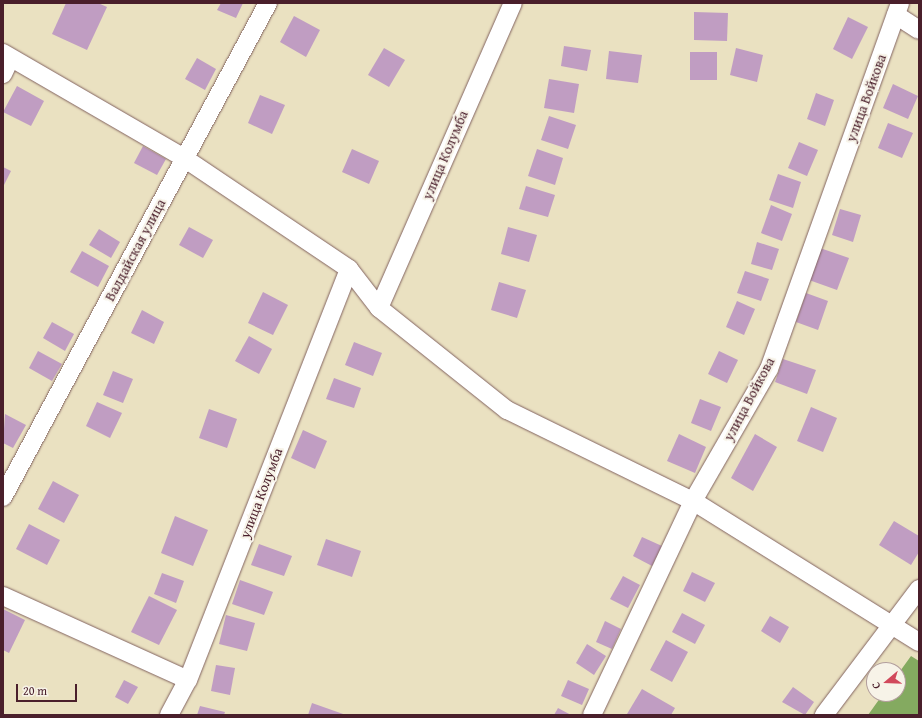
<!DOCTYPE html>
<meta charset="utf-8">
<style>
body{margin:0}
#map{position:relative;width:922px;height:718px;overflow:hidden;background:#eae1c1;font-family:"Gentium Book Plus",serif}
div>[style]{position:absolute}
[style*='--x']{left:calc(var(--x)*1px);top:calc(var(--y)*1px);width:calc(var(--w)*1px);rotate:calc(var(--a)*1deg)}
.forest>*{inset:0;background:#84aa60}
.building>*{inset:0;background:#c09dc2}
.roads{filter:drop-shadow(0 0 1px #826360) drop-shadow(0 0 1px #826360)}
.street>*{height:18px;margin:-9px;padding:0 9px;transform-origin:9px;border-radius:9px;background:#fff}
span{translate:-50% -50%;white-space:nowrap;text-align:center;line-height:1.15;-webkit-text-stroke:4px #f7f3e8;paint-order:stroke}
.street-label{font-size:14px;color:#4a1f2b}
.frame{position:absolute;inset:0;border:4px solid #4a1f2b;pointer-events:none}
.north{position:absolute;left:866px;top:662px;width:40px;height:40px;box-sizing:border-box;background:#f7f3e8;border:1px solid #b29e9c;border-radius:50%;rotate:251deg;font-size:11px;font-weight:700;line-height:16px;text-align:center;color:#4a1f2b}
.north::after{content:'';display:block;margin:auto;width:14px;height:18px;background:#d1495b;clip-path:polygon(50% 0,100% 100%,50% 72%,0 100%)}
.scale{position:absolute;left:16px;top:684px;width:61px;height:18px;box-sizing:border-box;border:2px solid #4a1f2b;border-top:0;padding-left:5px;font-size:12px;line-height:14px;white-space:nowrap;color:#4a1f2b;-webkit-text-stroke:3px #f7f3e8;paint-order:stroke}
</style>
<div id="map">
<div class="forest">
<div style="clip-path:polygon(911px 656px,919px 661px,919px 715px,868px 715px,883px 694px,898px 694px,898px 674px)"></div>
</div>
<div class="building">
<div style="clip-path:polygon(66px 3px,98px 3px,107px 7px,87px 50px,52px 34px)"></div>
<div style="clip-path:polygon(221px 3px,243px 3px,236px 18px,217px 10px)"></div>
<div style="clip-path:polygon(694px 12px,728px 13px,727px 41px,694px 40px)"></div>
<div style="clip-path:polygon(294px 16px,320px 30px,306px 57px,280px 42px)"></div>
<div style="clip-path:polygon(848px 17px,868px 27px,852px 59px,833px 49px)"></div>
<div style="clip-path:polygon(564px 46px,591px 50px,587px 71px,561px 66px)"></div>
<div style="clip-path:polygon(384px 48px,405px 60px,389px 87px,368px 75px)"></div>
<div style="clip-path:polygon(736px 48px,763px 55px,757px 82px,730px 75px)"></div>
<div style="clip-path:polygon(609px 51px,642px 55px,638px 83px,606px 79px)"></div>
<div style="clip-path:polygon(690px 52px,717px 52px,717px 80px,690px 80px)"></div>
<div style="clip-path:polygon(197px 58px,216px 69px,205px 90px,185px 79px)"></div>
<div style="clip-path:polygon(549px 79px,579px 84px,574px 113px,544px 108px)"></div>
<div style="clip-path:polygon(893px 84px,918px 96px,908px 119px,883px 108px)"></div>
<div style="clip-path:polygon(17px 86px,44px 101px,31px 126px,3px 112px)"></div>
<div style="clip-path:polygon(816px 93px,834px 100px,825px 126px,807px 119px)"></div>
<div style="clip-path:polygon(260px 95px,285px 105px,272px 134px,248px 123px)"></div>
<div style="clip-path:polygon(549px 116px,576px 125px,568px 149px,541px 140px)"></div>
<div style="clip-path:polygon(888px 123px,913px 133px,902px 158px,878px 148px)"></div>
<div style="clip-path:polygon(799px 142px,818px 150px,807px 176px,788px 168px)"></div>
<div style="clip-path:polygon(143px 146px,166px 159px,157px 175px,134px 163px)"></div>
<div style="clip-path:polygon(352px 149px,379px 161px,369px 184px,342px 172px)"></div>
<div style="clip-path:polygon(537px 149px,563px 158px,555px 185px,528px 176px)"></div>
<div style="clip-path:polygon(3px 167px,11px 171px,3px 187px)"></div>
<div style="clip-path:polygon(778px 174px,801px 182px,793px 208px,769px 200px)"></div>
<div style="clip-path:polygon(526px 186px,555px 195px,548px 217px,519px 209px)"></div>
<div style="clip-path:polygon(771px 205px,792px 214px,782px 241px,761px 233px)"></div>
<div style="clip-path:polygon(840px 209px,861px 215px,853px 242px,832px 235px)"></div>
<div style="clip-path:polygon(189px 227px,213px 240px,203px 258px,179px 245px)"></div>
<div style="clip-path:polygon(508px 227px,537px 235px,529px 262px,501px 254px)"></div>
<div style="clip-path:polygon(99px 229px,120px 242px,111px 258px,89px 245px)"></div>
<div style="clip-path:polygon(757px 242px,779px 249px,772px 270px,751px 264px)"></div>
<div style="clip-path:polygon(820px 248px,849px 258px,837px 290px,809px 280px)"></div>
<div style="clip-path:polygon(82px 251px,109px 266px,98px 287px,70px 272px)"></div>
<div style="clip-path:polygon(745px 271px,769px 279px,761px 301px,737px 293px)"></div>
<div style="clip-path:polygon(499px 282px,526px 290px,517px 318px,491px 310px)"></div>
<div style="clip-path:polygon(263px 292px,288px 305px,273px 335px,248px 323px)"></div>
<div style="clip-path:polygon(806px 293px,828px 301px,818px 330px,796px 322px)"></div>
<div style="clip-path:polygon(737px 301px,755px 309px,744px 335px,726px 327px)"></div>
<div style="clip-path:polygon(142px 310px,164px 322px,154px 344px,131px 333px)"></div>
<div style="clip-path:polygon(52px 322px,74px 334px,65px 351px,43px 338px)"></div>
<div style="clip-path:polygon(249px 336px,272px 349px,259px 374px,235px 361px)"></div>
<div style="clip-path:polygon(354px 342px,382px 353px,373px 376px,345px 365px)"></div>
<div style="clip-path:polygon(38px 351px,62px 364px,52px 381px,29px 368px)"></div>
<div style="clip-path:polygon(719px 351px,738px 360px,727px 383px,708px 374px)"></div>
<div style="clip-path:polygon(783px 359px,816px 370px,807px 394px,775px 382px)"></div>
<div style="clip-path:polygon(113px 371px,133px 379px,123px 403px,103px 395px)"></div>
<div style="clip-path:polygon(334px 378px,361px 388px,354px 408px,326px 399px)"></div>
<div style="clip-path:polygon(700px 399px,721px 407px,711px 431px,691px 423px)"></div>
<div style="clip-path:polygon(97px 402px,122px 413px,110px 438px,86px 426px)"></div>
<div style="clip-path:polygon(811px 407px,837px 418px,823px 452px,797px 441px)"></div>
<div style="clip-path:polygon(209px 409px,237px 419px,227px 448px,199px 438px)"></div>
<div style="clip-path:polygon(5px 414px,26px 425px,13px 448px,3px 443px)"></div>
<div style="clip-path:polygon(303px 430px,327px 441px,315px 469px,291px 458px)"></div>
<div style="clip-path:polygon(679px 434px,706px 447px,695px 473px,667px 461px)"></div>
<div style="clip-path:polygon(755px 434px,777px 447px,753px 491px,731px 478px)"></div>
<div style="clip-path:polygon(53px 481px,79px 495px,64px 523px,38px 509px)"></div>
<div style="clip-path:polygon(175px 516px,208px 530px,193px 566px,161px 553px)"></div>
<div style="clip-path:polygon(894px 521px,919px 536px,919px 552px,911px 565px,879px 545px)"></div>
<div style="clip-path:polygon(29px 524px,60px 540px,47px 565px,16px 549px)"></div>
<div style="clip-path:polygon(642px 537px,662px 546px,652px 566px,633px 556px)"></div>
<div style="clip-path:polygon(326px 539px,361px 551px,352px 577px,317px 565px)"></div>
<div style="clip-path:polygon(259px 544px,292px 556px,284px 576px,251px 565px)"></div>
<div style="clip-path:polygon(692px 572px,715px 583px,705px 602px,683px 591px)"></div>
<div style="clip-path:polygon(162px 573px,184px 581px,176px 603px,154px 594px)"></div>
<div style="clip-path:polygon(623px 576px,640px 585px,628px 608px,610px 599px)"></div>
<div style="clip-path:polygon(240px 580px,273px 592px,264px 615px,232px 604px)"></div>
<div style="clip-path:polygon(149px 596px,177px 610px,159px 645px,131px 632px)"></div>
<div style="clip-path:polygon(3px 609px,25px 620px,9px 653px,3px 650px)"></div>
<div style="clip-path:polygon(682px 613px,705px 625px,695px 644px,672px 632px)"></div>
<div style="clip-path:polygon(226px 615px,255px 623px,247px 651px,219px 644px)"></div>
<div style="clip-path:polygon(770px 616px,789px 627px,780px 643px,761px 631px)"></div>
<div style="clip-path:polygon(605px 621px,621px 629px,612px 649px,596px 642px)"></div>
<div style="clip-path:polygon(666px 640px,688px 652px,672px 682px,650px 670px)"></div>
<div style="clip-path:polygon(587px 644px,606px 656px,594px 675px,576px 663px)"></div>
<div style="clip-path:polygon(216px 665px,235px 668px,230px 695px,211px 691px)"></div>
<div style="clip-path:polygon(124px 680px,138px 687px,128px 704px,115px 697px)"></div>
<div style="clip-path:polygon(568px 680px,589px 689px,582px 705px,561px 696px)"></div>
<div style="clip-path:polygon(793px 687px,814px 702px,805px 715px,782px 702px)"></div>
<div style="clip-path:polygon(642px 689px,675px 708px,671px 715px,627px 714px)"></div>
<div style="clip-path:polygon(312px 703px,346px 715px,308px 715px)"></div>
<div style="clip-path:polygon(200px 706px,225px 712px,224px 715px,197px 715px)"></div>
<div style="clip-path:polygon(558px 708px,571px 715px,554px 715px)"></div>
</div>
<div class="roads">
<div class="street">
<div style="--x:896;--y:15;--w:27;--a:33"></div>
<div style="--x:3;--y:53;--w:209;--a:30.1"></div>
<div style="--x:184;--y:158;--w:199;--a:33.9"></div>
<div style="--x:349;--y:269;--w:49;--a:52.4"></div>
<div style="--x:379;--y:308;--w:164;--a:38.6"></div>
<div style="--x:507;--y:410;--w:207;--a:26.1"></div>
<div style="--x:693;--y:501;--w:266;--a:32"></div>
<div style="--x:3;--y:74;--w:17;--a:-65"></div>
<div style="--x:379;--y:308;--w:333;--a:-66.3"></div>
<div style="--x:3;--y:497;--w:561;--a:-61.79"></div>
<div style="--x:3;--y:596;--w:203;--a:24.4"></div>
<div style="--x:169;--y:715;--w:40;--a:-62"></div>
<div style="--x:188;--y:680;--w:441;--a:-68.6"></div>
<div style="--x:592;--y:715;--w:237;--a:-64.7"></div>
<div style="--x:693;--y:501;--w:152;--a:-60.1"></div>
<div style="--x:769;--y:369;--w:389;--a:-70.3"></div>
<div style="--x:824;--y:715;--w:158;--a:-53"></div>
</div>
</div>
<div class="street-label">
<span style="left:866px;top:98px;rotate:-70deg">улица Войкова</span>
<span style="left:445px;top:155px;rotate:-67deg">улица Колумба</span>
<span style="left:135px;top:250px;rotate:-62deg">Валдайская улица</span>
<span style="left:749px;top:399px;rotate:-62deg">улица Войкова</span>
<span style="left:261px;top:493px;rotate:-69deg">улица Колумба</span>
</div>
<div class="frame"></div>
<div class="north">С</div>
<div class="scale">20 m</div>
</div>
